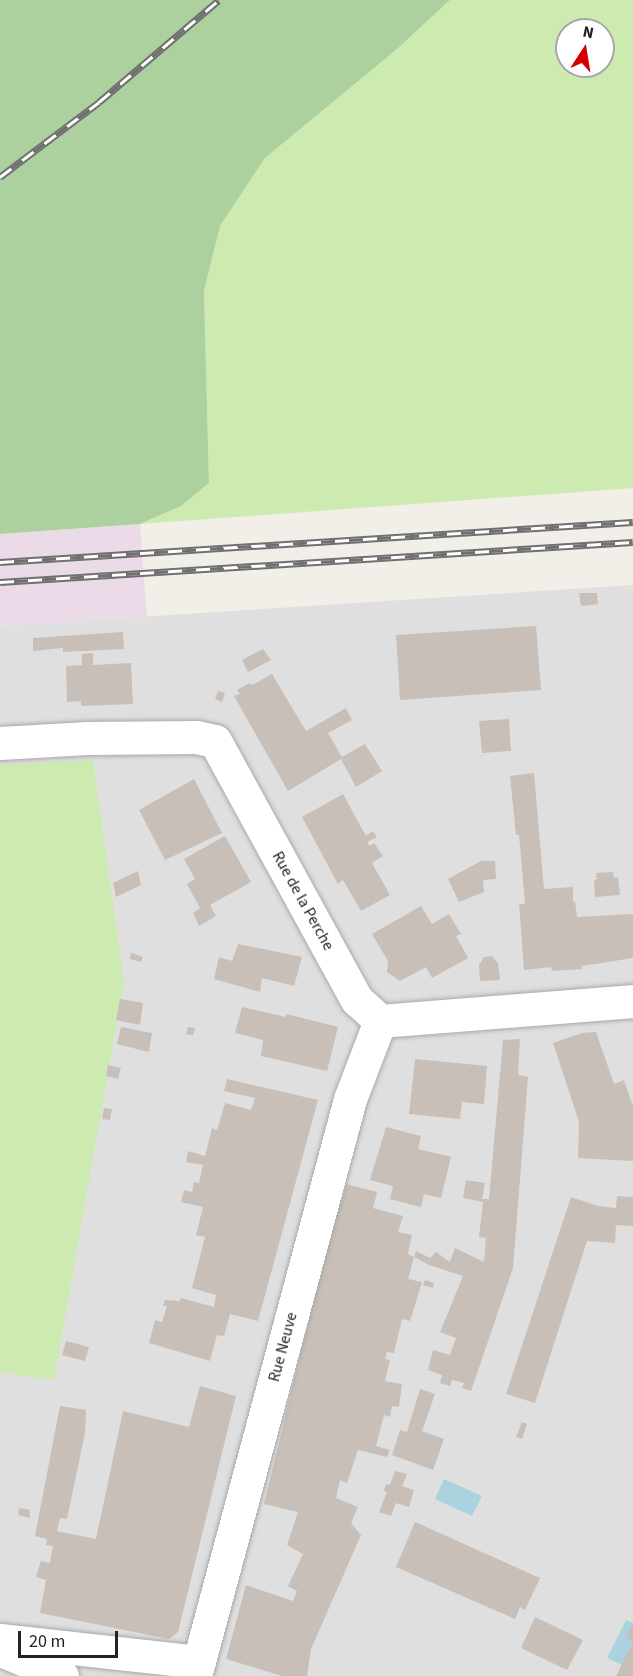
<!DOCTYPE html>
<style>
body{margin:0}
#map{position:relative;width:633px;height:1676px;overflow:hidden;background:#f2efe9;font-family:"Source Sans 3",sans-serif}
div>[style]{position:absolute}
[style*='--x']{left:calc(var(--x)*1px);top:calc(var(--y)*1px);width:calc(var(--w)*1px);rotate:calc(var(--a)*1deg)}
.residential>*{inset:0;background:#e0dfdf}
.industrial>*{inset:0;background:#ebdbe8}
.grass>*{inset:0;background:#cdebb0}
.forest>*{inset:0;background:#add19e}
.water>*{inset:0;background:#aad3df}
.building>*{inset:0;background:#c7bfb8}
.roads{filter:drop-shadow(0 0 2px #a9a9a9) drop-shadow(0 0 2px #a9a9a9)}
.minor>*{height:33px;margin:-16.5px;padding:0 16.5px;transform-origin:16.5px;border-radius:16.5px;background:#fff}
.rail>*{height:7px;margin-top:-3.5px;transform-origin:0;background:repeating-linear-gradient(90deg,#fff 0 14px,#707070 0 28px);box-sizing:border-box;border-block:2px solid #707070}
span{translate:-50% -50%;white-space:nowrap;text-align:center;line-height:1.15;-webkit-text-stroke:6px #fff;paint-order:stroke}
.street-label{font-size:16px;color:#222}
.north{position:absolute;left:555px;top:18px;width:60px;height:60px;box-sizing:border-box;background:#fff;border:2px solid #a7a7a7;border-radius:50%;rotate:12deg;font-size:16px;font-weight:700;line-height:24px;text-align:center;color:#222}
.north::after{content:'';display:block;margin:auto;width:21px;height:27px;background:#d40000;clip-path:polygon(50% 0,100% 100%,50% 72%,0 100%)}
.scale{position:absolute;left:18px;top:1631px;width:100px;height:27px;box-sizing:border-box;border:3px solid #222;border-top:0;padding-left:8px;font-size:18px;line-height:21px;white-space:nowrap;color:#222;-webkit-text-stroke:4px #fff;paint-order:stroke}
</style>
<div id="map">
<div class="residential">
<div style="clip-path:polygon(633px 585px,633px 1676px,0 1676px,0 626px)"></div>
</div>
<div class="industrial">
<div style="clip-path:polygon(140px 524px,147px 617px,0 626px,0 534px)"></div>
</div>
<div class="grass">
<div style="clip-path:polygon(evenodd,450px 0,633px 0,633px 488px,140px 524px,181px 506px,209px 483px,204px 291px,220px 226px,265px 158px,396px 50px,450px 0,567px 30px,603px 30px,603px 66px,567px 66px,567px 30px)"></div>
<div style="clip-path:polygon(93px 760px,124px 982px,54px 1380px,0 1372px,0 765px)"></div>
</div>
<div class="forest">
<div style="clip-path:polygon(0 0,450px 0,396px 50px,265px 158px,220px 226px,204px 291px,209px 483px,181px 506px,140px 524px,0 534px)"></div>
</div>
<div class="water">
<div style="clip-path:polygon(444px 1479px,482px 1496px,472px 1516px,435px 1499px)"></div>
<div style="clip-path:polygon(626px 1620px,633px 1623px,633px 1659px,628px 1668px,607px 1658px)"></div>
</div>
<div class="building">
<div style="clip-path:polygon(579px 593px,597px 593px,598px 604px,581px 606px)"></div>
<div style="clip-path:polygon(536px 626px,541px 690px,400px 700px,396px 635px)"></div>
<div style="clip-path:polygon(123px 632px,124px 649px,63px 652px,63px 648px,33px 651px,33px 638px)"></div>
<div style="clip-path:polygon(263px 649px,271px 660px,248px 672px,242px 660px)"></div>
<div style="clip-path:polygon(93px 653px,93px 665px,131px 663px,133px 704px,81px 706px,81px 701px,67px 702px,66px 666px,82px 665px,82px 654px)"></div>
<div style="clip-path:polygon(272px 674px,306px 731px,346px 708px,352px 720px,328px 733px,342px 757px,365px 744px,382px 771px,356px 787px,341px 759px,288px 791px,234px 696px,240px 694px,237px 690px,250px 683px,252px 685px)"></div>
<div style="clip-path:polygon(218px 691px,225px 693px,222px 702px,215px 699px)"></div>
<div style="clip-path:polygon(509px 719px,511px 751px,482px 753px,479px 721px)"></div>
<div style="clip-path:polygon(534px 773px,544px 889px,573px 887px,573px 903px,575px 901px,577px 917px,633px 914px,633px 958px,582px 966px,582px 969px,552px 971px,551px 967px,524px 970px,519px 904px,525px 904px,519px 835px,516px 835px,510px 776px)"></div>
<div style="clip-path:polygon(194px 779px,222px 833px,165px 860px,139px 810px)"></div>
<div style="clip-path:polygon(343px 794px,366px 836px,373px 831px,377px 837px,367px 842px,370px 846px,374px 843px,383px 856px,372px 863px,390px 895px,361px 911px,343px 880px,338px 884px,302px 817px)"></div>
<div style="clip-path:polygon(225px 836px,251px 882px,210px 905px,216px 916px,199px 926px,193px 913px,200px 908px,187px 884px,195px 879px,184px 859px)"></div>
<div style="clip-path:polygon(481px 861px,495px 861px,496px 879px,483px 880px,484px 892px,459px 902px,448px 879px)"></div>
<div style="clip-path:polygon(138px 871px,141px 885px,116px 897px,113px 883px)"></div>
<div style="clip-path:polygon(613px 872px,614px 878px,618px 877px,620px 895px,595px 897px,594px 880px,597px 879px,596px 873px)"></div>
<div style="clip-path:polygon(421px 906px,432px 924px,449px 914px,461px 934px,456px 936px,468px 958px,432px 978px,426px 967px,400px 981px,387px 972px,388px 961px,372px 934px)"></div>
<div style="clip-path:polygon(238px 944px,302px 957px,294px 986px,262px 978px,260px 992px,214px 979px,219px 957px,232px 961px)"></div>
<div style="clip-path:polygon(131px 953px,143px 957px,141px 962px,130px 959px)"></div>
<div style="clip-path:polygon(492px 956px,498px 963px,500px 980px,480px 981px,479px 965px,484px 957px)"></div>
<div style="clip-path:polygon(120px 999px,143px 1003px,140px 1025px,116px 1020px)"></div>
<div style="clip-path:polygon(242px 1007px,286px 1017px,286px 1014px,338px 1027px,327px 1071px,261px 1056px,263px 1040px,235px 1033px)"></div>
<div style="clip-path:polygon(121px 1027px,152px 1033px,149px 1052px,117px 1044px)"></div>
<div style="clip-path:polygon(188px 1027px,195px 1028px,193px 1035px,186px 1034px)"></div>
<div style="clip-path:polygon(596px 1032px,614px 1084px,624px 1080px,633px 1106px,633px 1161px,578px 1158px,579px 1122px,553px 1043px,582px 1033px)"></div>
<div style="clip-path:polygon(520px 1039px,518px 1075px,528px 1077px,513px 1268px,471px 1391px,462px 1388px,464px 1383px,452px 1380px,450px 1386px,440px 1383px,442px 1375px,428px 1370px,433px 1350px,450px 1355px,456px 1338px,440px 1332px,463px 1276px,429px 1265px,414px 1257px,408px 1279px,422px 1282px,410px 1321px,402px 1319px,394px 1353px,387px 1352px,385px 1359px,390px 1360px,385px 1381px,402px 1384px,399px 1407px,392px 1406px,390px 1417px,384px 1415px,376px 1446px,390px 1450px,387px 1457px,358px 1450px,347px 1483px,340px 1480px,336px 1498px,358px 1507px,351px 1523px,361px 1535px,311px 1649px,307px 1676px,282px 1676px,226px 1659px,246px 1585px,293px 1601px,297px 1591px,288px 1586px,303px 1554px,287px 1545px,298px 1512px,264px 1504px,338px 1200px,342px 1201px,346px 1184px,377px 1192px,373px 1208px,403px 1216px,398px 1232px,412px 1235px,408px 1254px,414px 1257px,416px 1251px,430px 1258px,436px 1252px,450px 1262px,455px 1248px,484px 1262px,486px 1238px,479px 1237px,483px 1202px,463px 1198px,466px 1180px,485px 1183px,482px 1199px,489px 1199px,503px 1040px)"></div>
<div style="clip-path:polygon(415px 1059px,487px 1066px,484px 1104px,462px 1102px,460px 1119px,409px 1114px)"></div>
<div style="clip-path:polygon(108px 1065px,121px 1068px,118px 1079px,106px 1076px)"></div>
<div style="clip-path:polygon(227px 1079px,318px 1100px,258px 1321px,230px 1314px,224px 1336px,217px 1335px,210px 1361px,149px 1343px,155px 1320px,162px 1322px,167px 1306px,163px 1306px,165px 1300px,180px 1301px,181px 1298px,214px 1307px,216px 1295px,192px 1288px,205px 1237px,196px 1235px,203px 1207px,181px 1202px,184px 1190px,192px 1192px,194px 1182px,199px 1183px,203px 1165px,186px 1162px,188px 1151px,205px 1156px,212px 1128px,217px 1130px,225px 1103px,251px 1110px,255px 1098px,224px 1091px)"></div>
<div style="clip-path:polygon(104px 1108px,112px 1109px,110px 1120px,102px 1119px)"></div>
<div style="clip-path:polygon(386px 1127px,421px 1136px,418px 1149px,451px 1157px,441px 1198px,424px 1194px,421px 1207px,390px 1199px,393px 1186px,370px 1180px)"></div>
<div style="clip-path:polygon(617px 1196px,633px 1197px,633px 1226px,616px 1225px,615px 1243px,587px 1241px,535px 1403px,506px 1394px,571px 1197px,598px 1206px,616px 1208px)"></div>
<div style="clip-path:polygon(425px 1280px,434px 1283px,433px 1288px,423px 1285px)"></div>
<div style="clip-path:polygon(66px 1341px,89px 1347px,85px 1361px,62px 1355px)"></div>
<div style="clip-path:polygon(200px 1386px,236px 1396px,178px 1632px,169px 1639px,40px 1613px,46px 1580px,36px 1577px,41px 1561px,50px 1563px,53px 1546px,46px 1545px,47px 1539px,35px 1536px,60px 1406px,86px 1410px,85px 1433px,67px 1519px,60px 1518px,57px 1531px,96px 1539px,123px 1411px,189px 1427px)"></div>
<div style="clip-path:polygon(420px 1389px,435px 1394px,422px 1431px,444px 1439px,433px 1470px,392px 1455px,400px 1430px,407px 1432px)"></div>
<div style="clip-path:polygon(522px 1422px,527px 1424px,522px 1439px,516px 1437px)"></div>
<div style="clip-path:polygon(395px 1471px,407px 1474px,402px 1486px,414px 1490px,409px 1507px,396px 1503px,391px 1516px,379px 1512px,387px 1492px,384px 1491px,386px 1484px,390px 1485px)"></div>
<div style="clip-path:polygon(19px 1508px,30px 1510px,30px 1518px,18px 1515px)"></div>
<div style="clip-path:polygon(415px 1522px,540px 1578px,525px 1610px,520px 1607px,515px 1619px,396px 1567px)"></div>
<div style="clip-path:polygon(535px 1617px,583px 1640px,567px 1670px,521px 1648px)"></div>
<div style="clip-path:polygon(633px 1623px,633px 1641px,626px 1637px)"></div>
<div style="clip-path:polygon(633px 1642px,633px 1676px,616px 1676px)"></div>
</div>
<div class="roads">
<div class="minor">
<div style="--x:0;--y:743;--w:87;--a:-3.3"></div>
<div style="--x:87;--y:738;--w:109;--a:-0.5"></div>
<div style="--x:196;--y:737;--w:19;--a:12"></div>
<div style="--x:215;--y:741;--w:295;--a:61.3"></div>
<div style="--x:357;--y:1000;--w:31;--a:42"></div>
<div style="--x:380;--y:1021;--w:254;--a:-4.5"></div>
<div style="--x:0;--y:1640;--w:200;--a:6.3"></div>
<div style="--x:6;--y:1652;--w:61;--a:23.2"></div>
<div style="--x:195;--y:1676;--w:597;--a:-74.96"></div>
<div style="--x:350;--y:1099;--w:84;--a:-69"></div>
</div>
</div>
<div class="rail">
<div style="--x:0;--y:177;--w:124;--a:-37.1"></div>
<div style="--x:99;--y:102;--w:157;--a:-40.4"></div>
<div style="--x:0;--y:562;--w:634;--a:-3.62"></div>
<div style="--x:0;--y:582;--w:634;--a:-3.62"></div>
</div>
<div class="street-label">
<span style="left:303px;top:901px;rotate:61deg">Rue de la Perche</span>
<span style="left:283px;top:1347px;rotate:-75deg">Rue Neuve</span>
</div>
<div class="north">N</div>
<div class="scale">20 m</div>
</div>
